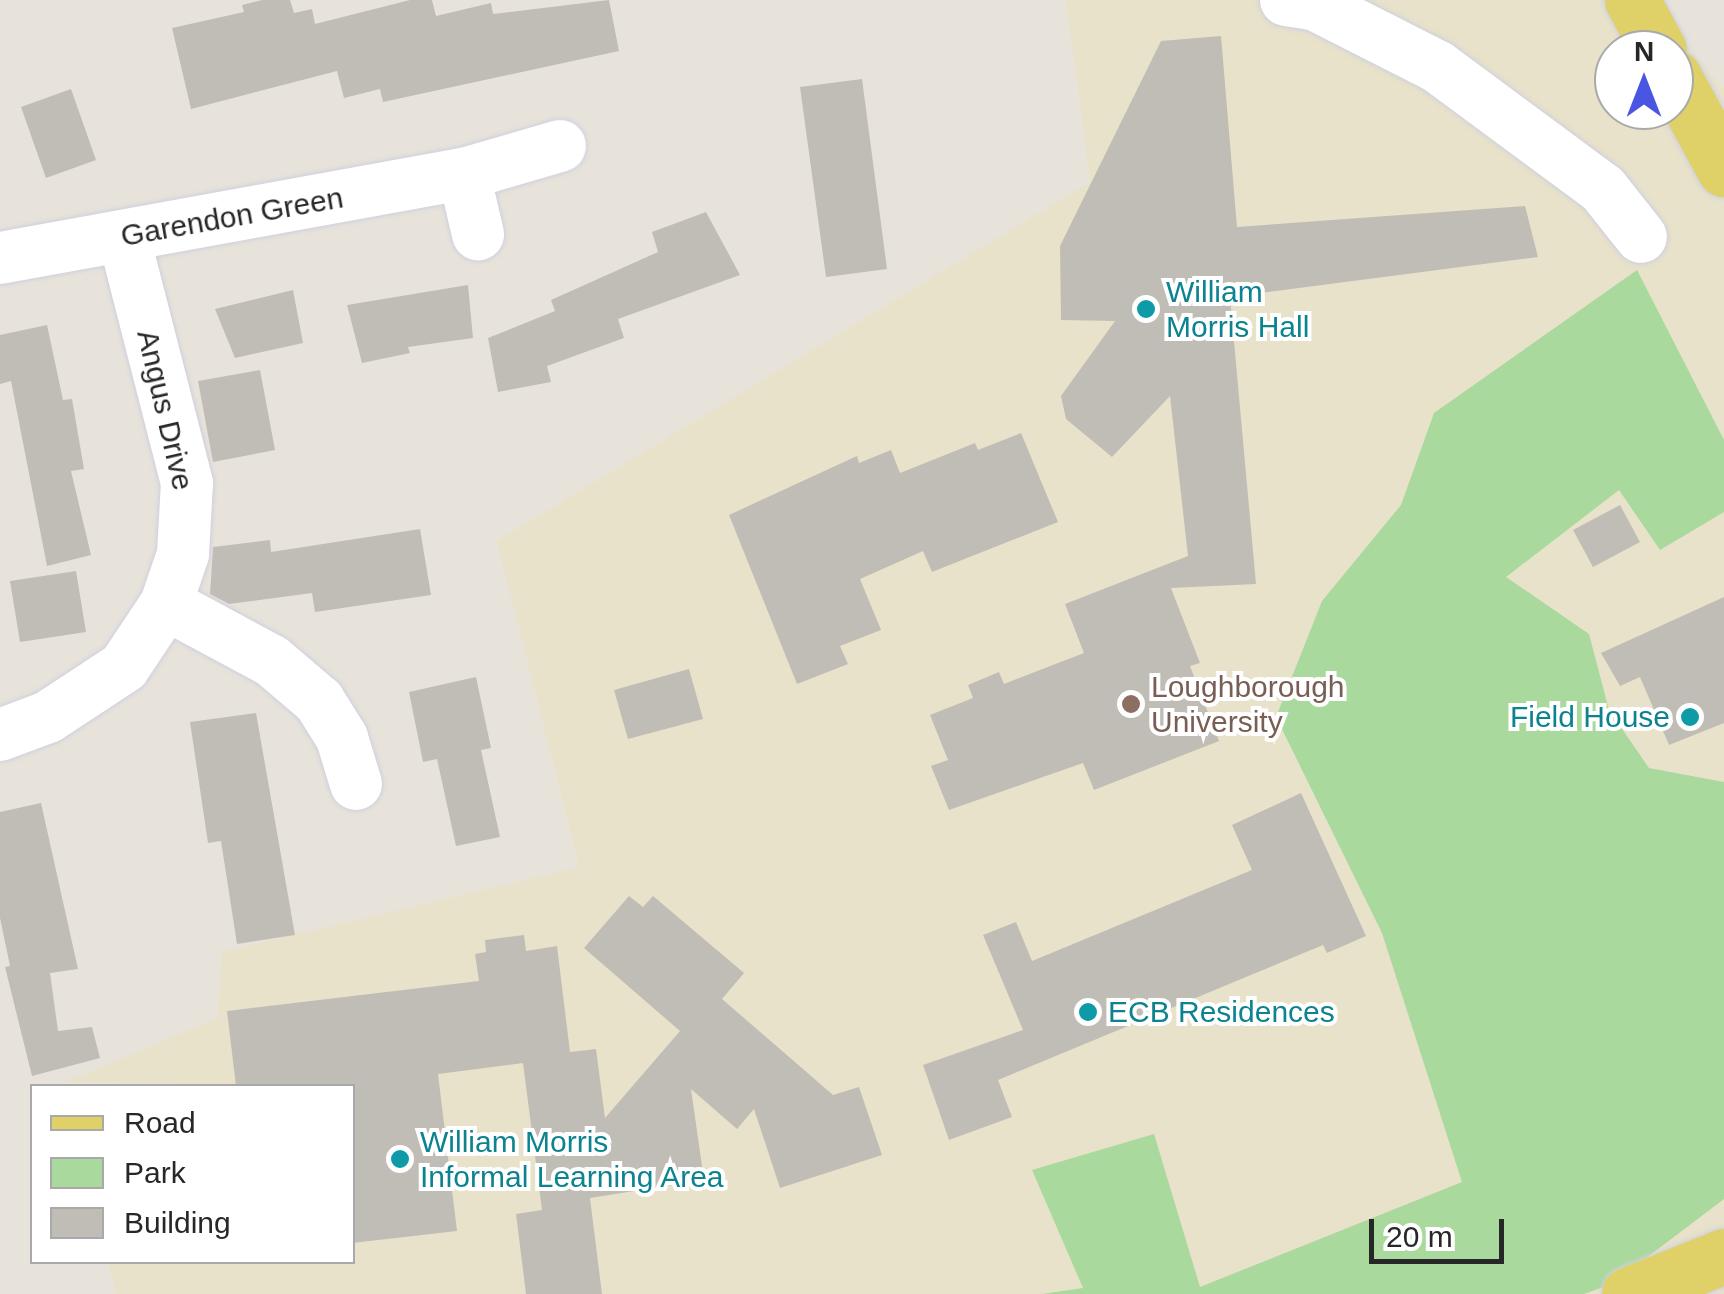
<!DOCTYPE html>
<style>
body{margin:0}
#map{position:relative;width:1724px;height:1294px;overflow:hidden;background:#e8e3da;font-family:Arial,sans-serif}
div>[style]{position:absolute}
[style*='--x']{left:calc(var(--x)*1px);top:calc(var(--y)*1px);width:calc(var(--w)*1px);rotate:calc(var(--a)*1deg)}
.education>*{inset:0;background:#e8e2ca}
.green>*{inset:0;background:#a9d99c}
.building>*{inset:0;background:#c0bdb6}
.roads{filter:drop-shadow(0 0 2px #cfd0de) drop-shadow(0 0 2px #cfd0de)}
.minor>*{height:52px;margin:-26px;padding:0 26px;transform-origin:26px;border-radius:26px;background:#fff}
.primary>*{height:55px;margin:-27.5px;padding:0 27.5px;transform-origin:27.5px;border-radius:27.5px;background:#dfd168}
.dots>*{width:28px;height:28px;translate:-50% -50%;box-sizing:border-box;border:5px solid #fff;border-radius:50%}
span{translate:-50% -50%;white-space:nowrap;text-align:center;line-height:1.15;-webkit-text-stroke:8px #fff;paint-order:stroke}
.street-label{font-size:30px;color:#272727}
.culture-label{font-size:30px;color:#0d838f}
.left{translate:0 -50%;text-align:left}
.right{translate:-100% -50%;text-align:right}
.education-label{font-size:30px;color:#785e54}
.legend{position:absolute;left:30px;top:1084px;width:325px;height:180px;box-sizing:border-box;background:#fff;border:2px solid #a9a9a9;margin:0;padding:12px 18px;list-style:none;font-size:30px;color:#272727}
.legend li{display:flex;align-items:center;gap:20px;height:50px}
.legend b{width:50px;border:2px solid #a9a9a9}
.north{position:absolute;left:1594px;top:30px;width:100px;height:100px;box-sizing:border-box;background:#fff;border:2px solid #a9a9a9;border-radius:50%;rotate:0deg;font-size:28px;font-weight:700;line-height:40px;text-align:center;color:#272727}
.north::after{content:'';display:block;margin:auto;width:35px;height:45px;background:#4b55e3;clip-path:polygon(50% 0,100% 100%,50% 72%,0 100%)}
.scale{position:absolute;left:1369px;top:1219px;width:135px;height:45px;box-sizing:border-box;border:5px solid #272727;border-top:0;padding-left:12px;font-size:30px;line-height:35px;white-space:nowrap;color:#272727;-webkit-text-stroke:8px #fff;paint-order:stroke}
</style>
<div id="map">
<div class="education">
<div style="clip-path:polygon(evenodd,1066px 0,1645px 0,1724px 89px,1724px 1294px,116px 1294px,108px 1262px,352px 1262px,352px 1086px,66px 1082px,218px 1018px,222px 952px,579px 867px,497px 541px,1090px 182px,1066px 0,1614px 50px,1674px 50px,1674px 110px,1614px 110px,1614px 50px)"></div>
</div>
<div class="green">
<div style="clip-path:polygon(1637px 270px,1724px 440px,1724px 512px,1660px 550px,1619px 490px,1506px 577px,1589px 634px,1609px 710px,1649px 768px,1724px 782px,1724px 1199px,1612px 1284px,1584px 1294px,1042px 1294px,1083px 1288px,1032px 1170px,1154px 1134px,1200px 1287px,1462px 1182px,1382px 933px,1276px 717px,1322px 601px,1401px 505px,1434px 413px)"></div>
</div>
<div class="building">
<div style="clip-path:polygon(262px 0,290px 0,294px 13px,312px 9px,315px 24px,410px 0,432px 0,436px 16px,491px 3px,493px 14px,609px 0,619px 51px,383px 102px,380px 89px,344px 98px,337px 71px,191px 109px,172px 28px,244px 12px,242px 5px)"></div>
<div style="clip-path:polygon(1221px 36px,1237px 227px,1525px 206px,1538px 257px,1230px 297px,1256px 584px,1171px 588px,1200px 663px,1190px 666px,1219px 741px,1094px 790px,1083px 763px,949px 810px,931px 766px,948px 760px,930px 715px,973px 698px,968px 685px,999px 672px,1004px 684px,1084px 653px,1065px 604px,1188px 556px,1170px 396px,1112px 457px,1066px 419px,1061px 396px,1115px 321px,1061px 320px,1060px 246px,1161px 41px)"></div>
<div style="clip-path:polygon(862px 79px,887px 269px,826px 277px,800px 87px)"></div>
<div style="clip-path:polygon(71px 89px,96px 160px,46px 178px,21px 107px)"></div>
<div style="clip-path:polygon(706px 212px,740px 275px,618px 319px,624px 338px,547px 366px,551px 382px,498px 392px,488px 338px,555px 311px,551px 300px,658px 252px,652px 232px)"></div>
<div style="clip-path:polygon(468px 285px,473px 338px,408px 347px,410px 353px,362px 363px,347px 305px)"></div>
<div style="clip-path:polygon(293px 290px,303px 343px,235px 358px,215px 309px)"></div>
<div style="clip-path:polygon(47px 325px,63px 400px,72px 399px,84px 469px,71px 471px,91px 555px,47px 566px,11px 381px,0 384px,0 335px)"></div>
<div style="clip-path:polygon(260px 370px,275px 450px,213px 462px,198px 381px)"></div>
<div style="clip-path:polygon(1021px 433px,1058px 522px,932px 572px,923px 551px,860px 579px,881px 630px,840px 646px,848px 664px,797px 684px,729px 515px,857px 456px,859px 463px,891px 450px,900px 473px,975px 443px,978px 450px)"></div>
<div style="clip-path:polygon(1620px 505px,1640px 542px,1593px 567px,1573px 530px)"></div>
<div style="clip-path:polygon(420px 529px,431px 595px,315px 612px,312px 593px,229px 604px,210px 594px,213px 547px,270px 540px,271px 552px)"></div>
<div style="clip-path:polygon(76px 571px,86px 632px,20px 642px,10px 581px)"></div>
<div style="clip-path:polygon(1724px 597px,1724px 723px,1669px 745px,1640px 677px,1620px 686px,1601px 653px)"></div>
<div style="clip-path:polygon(689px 669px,703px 719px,628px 739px,614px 690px)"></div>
<div style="clip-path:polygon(476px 677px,491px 748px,481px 750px,500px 837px,456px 846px,437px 759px,423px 762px,409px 692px)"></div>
<div style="clip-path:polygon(256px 713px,295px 935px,237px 944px,221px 841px,208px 843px,190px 722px)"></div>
<div style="clip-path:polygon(1301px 793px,1366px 936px,1327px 953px,1323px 945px,998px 1080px,1012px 1117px,949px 1140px,923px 1065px,1023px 1030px,983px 935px,1016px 922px,1032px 961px,1252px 870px,1232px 825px)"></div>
<div style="clip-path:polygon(41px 803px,78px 969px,50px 973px,58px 1031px,92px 1027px,100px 1058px,32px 1076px,5px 967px,10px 966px,0 918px,0 812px)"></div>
<div style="clip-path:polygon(629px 896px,643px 907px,653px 896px,744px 973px,722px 999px,833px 1095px,859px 1087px,882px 1155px,780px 1188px,754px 1109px,737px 1129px,691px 1089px,704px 1180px,590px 1198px,602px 1294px,526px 1294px,516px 1214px,542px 1210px,523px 1063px,438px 1074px,457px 1231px,352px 1243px,352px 1086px,236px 1086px,227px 1011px,479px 981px,475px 954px,486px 952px,485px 940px,524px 935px,526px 951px,557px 946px,570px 1052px,596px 1049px,605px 1118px,680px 1031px,584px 948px)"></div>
</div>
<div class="roads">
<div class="minor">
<div style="--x:1286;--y:0;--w:30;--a:9"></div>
<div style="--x:1316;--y:5;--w:137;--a:26.9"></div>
<div style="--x:1438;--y:67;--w:205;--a:36.5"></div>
<div style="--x:1603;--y:189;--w:61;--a:51.6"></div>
<div style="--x:464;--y:174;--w:62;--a:76.9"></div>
<div style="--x:0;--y:258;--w:472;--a:-10.3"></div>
<div style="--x:464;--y:174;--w:100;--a:-16.3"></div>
<div style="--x:166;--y:604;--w:120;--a:28.3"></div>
<div style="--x:272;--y:661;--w:62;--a:40.4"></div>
<div style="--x:319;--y:701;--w:44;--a:58.1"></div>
<div style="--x:342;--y:738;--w:48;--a:73.1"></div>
<div style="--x:0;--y:735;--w:51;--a:-20.6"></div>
<div style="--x:48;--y:717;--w:91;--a:-33.3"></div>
<div style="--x:124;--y:667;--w:76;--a:-56.3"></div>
<div style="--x:166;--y:604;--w:53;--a:-71.2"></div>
<div style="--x:183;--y:554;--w:71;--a:-86.8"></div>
<div style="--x:187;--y:483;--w:253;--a:-104.4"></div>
</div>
<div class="primary">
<div style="--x:1632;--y:0;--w:57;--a:61.6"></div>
<div style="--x:1674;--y:77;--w:105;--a:61.5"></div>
<div style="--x:1629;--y:1294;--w:102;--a:-21.8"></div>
</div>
</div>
<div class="dots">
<div style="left:1146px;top:309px;background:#0f9aa8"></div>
<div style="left:1131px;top:704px;background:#8d6e63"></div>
<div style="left:1690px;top:717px;background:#0f9aa8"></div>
<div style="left:1088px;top:1012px;background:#0f9aa8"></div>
<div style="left:400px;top:1159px;background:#0f9aa8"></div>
</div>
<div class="street-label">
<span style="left:232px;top:217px;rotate:-10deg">Garendon Green</span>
<span style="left:165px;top:410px;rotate:77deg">Angus Drive</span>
</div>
<div class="culture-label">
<span class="left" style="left:1166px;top:309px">William<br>Morris Hall</span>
<span class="right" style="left:1670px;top:717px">Field House</span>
<span class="left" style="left:1108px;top:1012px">ECB Residences</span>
<span class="left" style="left:420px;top:1159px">William Morris<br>Informal Learning Area</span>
</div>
<div class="education-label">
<span class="left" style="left:1151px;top:704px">Loughborough<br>University</span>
</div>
<ul class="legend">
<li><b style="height:12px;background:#dfd168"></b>Road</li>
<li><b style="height:28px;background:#a9d99c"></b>Park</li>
<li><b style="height:28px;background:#c0bdb6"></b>Building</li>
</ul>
<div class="north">N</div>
<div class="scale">20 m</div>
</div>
